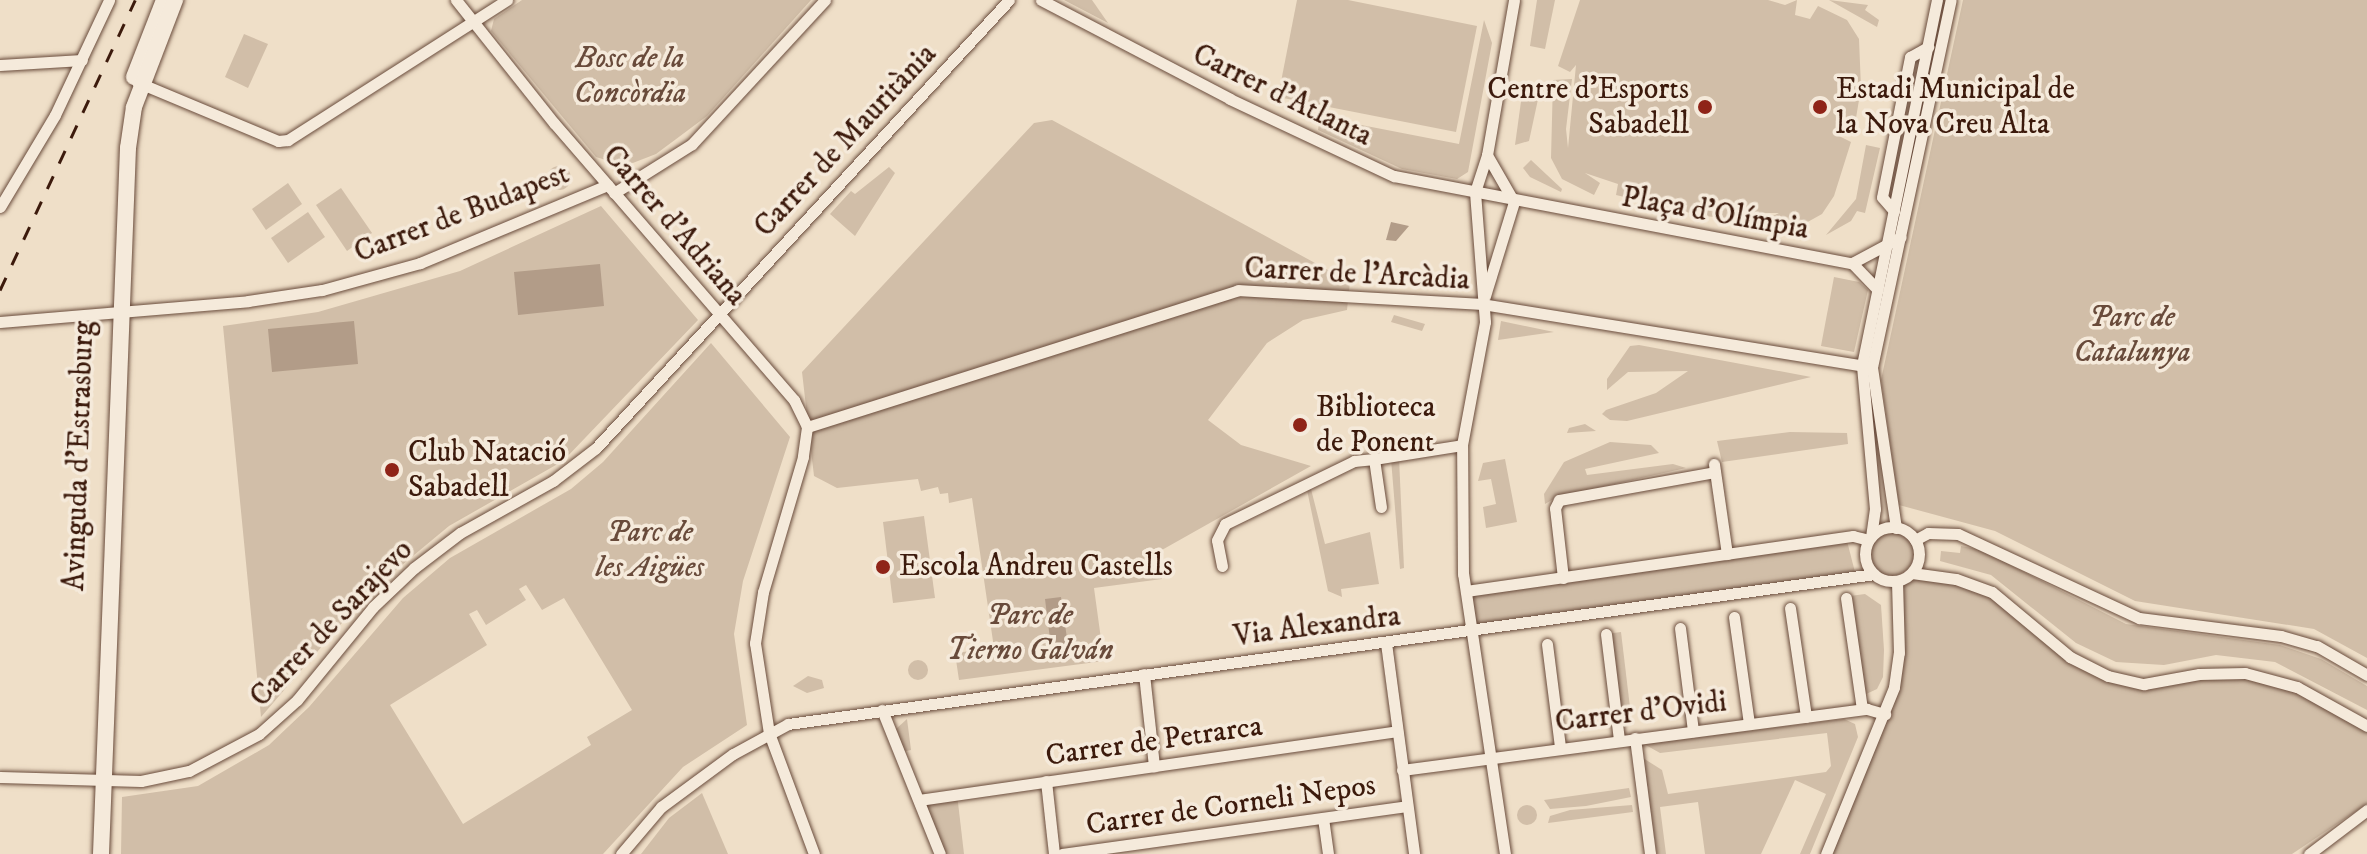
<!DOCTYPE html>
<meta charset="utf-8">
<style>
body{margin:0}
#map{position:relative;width:2367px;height:854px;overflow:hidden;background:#efdfc8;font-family:"IM FELL DW Pica",serif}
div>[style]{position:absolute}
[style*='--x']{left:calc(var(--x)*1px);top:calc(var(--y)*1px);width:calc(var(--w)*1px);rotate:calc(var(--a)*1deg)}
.green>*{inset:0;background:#d1bea8}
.round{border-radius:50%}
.water>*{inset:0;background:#b29c88}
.roads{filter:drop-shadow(0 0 2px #694b3b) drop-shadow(0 0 2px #694b3b)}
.minor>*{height:11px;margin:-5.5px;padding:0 5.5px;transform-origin:5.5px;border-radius:5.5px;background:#f5eadb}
.minor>.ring{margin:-5.5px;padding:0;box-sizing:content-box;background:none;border:11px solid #f5eadb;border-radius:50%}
.secondary>*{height:16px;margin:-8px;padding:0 8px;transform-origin:8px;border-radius:8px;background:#f5eadb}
.rail>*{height:3px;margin-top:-1.5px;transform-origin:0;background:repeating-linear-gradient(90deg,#3c1a0c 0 14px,transparent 0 28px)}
.dots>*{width:22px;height:22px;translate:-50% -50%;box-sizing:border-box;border:4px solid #f5eadb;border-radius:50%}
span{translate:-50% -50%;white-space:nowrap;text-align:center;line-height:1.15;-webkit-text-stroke:7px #f5eadb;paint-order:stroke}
.park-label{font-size:30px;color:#694b3b;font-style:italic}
.poi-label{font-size:30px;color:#3c1a0c}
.right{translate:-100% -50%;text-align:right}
.left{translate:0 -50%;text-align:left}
.street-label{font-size:30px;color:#3c1a0c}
</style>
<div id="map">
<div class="green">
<div style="clip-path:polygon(522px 0,811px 0,707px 116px,656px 154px,625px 166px,596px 157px,491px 31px,494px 19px)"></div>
<div style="clip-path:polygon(1064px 0,1092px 0,1108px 23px)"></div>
<div style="clip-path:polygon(1297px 0,1348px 0,1477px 26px,1456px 132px,1278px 97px)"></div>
<div style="clip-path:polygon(1537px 0,1555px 0,1545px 49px,1530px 46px)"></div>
<div style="clip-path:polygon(1580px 0,1768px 0,1785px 5px,1797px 0,1795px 15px,1810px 19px,1818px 6px,1847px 20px,1859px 39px,1861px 88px,1856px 118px,1838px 120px,1835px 134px,1851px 142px,1834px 196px,1822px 214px,1795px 229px,1780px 230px,1773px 216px,1779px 213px,1751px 213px,1749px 222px,1699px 215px,1616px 195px,1618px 184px,1585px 173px,1600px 183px,1594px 195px,1562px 179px,1551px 158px,1553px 80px,1572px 79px,1566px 129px,1568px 148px,1576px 65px,1570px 72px,1558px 66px)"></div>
<div style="clip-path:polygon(1829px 0,1868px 5px,1865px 10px,1879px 20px,1877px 27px)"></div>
<div style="clip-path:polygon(1963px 0,2367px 0,2367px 658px,2314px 629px,2135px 601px,1995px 531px,1899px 505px,1881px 380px)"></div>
<div style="clip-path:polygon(1484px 20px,1492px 43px,1468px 172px,1457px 179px,1402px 169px,1318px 130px,1320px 117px,1459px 144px)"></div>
<div style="clip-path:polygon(244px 34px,268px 44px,248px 88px,225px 77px)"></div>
<div style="clip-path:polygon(1523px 87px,1540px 90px,1529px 141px,1515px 145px)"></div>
<div style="clip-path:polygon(1052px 120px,1350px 282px,1347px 310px,1303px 320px,1267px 343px,1208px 420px,1241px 445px,1311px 466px,1153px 555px,1162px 579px,1094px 588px,1104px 661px,959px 680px,955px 653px,994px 648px,972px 498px,949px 503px,948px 493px,940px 494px,938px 487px,921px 491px,918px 479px,837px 488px,814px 476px,802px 372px,1034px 123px)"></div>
<div style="clip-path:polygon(1866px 145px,1880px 148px,1865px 213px,1857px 211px,1851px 221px,1826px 235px,1856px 199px)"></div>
<div style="clip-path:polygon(1531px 160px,1562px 189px,1561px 192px,1530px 177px,1523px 168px)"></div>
<div class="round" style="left:547px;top:166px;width:24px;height:24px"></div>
<div style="clip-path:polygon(889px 167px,895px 173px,855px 236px,830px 214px,851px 191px,855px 194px)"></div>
<div style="clip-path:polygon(288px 183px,302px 204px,266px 230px,252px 209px)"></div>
<div style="clip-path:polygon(341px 188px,372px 233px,347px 251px,316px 205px)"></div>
<div style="clip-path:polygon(601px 206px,698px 320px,563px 461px,449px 526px,367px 594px,261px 717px,223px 326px,318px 312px,460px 271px)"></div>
<div style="clip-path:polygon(308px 212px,325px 237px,288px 263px,271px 238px)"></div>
<div style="clip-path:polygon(1834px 277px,1859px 282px,1868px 290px,1854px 352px,1821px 346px)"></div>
<div style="clip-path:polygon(1394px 315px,1425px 324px,1422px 331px,1391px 322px)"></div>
<div style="clip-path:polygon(1501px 321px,1554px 332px,1498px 340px)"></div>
<div style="clip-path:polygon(evenodd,711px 343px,790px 437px,743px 581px,734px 634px,747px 725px,683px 767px,603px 854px,121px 854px,122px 797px,198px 786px,269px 745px,309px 707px,403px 598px,450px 558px,571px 489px,603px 462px,711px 343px,526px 585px,542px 610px,564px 598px,632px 710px,587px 737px,591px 745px,463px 824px,390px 705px,487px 645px,469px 614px,477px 610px,486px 625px,526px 600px,519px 589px,526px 585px)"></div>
<div style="clip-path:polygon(1630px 346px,1639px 345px,1811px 377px,1627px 421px,1610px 420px,1602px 414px,1606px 410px,1656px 393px,1688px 371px,1628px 372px,1607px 390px,1607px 379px)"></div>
<div style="clip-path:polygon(1585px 424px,1596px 431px,1567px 433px,1569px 428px)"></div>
<div style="clip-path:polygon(1790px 432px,1847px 433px,1848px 444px,1722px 462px,1717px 441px)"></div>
<div style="clip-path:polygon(1610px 442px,1651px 445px,1659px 453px,1585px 469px,1587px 475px,1673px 464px,1686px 468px,1557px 497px,1545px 504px,1544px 494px,1564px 462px)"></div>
<div style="clip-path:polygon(1399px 458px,1404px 568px,1400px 569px,1391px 459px)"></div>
<div style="clip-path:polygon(1505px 459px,1517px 522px,1486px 528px,1483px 507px,1496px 504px,1491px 479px,1478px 481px,1483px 463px)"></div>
<div style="clip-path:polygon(1311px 489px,1325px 544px,1370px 532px,1379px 584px,1341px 589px,1342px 597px,1328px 591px,1307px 490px)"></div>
<div style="clip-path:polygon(924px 516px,935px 598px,893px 603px,883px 522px)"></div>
<div class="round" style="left:1868px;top:530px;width:46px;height:46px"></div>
<div style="clip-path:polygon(1846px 537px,1857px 580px,1472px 631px,1466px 591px)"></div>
<div style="clip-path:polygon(1961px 546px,1981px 550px,2126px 624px,2280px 645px,2321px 659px,2367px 686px,2367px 710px,2275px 662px,2216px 655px,2164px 665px,2116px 662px,2076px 643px,1991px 575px,1940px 561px,1941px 551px,1960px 553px)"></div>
<div style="clip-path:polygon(1912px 573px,1992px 592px,2070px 657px,2144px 684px,2245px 673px,2297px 687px,2367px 726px,2367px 804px,2292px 854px,1826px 854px,1894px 687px,1897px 581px)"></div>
<div style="clip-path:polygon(1865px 594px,1881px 605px,1884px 650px,1883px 677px,1877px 689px,1864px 695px,1850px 596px)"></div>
<div style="clip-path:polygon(1621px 632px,1632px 724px,1618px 726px,1606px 634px)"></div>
<div class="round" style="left:908px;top:660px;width:20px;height:20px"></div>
<div style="clip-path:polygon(808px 676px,822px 680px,824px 688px,807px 693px,793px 686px)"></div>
<div style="clip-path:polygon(907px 719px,911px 750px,902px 752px,896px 729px)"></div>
<div style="clip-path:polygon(1844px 719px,1855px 724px,1858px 737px,1810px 854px,1800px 854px,1826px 794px,1795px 780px,1761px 854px,1705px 854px,1698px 802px,1660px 807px,1666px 854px,1657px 854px,1643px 758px,1662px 770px,1668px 794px,1826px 772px,1831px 766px,1827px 733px,1660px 753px,1644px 744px)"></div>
<div style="clip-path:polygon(1629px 788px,1631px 797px,1586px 806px,1550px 809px,1544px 800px)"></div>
<div style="clip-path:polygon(702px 793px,728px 854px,641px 854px,669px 818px)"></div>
<div style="clip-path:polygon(957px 794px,964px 854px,940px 854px,919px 800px)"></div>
<div class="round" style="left:1517px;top:805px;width:20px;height:20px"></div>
<div style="clip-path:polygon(1632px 805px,1633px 812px,1548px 823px,1550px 816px,1570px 810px)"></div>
</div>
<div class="water">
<div style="clip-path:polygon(1391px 222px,1409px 226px,1396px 241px,1386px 240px)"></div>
<div style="clip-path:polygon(600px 264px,604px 306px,518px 315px,514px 272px)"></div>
<div style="clip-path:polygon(354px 321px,358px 364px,272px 372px,268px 329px)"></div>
<div style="clip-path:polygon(1061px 597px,1069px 652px,1052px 655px,1045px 599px)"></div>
</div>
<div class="roads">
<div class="minor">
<div style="--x:456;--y:0;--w:157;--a:51.5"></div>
<div style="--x:554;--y:123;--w:367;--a:49.1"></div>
<div style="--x:794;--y:400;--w:30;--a:64"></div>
<div style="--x:1041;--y:0;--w:213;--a:27.6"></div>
<div style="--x:1230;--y:99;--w:181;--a:25.2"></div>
<div style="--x:1394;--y:176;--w:466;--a:10.8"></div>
<div style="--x:1852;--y:263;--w:55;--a:-28"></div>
<div style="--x:0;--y:65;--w:82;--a:-3.5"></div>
<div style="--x:137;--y:82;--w:153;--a:22.7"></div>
<div style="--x:278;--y:141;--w:10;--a:-6"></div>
<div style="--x:288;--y:140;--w:260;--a:-32.6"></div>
<div style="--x:1487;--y:155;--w:54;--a:60.1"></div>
<div style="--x:614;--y:193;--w:92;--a:-32.1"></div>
<div style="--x:692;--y:144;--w:196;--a:-47.3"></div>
<div style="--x:0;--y:207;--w:107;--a:-59.1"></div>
<div style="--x:55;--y:115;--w:127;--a:-64.8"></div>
<div style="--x:1894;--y:211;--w:18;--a:-131"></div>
<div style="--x:1882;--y:197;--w:143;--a:-78.7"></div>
<div style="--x:1910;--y:57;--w:21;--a:-29"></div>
<div style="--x:1852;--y:263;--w:37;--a:46"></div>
<div style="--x:1485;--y:296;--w:98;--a:-72.9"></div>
<div style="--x:0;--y:322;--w:249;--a:-4.8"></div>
<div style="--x:248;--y:301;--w:75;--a:-8.5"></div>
<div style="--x:322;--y:290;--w:102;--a:-15.4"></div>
<div style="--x:420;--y:263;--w:203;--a:-22.6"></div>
<div style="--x:807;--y:427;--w:452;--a:-17.6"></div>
<div style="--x:1238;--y:290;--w:244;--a:3.3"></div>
<div style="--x:1482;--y:304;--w:395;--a:9.2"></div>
<div style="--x:807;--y:427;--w:30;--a:98"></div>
<div style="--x:803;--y:457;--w:141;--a:106.5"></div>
<div style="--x:763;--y:592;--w:52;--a:98.9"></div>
<div style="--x:755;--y:643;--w:91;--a:81.2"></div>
<div style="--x:769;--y:733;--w:129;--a:69.6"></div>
<div style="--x:1714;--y:464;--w:91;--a:81.8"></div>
<div style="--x:1381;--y:507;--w:49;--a:-98.3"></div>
<div style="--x:1374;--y:459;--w:89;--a:-9"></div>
<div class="ring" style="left:1865px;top:527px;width:43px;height:43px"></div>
<div style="--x:1896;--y:528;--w:163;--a:-98.5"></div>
<div style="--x:1872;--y:367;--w:375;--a:-77.9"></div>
<div style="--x:1871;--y:537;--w:28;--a:-82"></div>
<div style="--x:1875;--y:509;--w:145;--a:-95.2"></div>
<div style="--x:1862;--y:365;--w:373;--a:-78.4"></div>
<div style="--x:1915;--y:540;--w:15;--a:-28"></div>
<div style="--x:1928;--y:533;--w:30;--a:2"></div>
<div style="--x:1958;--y:534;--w:200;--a:24.9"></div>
<div style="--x:2139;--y:618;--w:143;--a:7.2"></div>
<div style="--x:2281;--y:636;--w:37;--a:16"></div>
<div style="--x:2317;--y:646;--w:58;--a:30.1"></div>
<div style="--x:1222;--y:566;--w:26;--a:-101"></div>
<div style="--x:1217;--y:540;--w:18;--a:-63"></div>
<div style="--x:1225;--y:524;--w:144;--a:-26"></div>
<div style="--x:1354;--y:461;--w:20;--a:-6"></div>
<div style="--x:1912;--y:573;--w:44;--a:7.8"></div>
<div style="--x:1956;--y:579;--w:38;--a:20"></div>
<div style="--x:1992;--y:592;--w:102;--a:39.8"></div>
<div style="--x:2070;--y:657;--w:42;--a:26.6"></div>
<div style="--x:2108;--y:676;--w:37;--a:13"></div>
<div style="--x:2144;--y:684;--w:56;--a:-10.3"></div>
<div style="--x:2199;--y:674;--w:46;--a:-1.2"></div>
<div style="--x:2245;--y:673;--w:54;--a:15.1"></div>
<div style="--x:2297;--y:687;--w:80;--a:29.1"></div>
<div style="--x:1563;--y:578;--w:70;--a:-96.5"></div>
<div style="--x:1555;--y:508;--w:9;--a:-63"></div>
<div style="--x:1559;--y:500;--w:158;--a:-10.2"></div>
<div style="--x:1466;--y:591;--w:391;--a:-8.1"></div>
<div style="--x:1853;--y:536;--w:16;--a:14"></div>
<div style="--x:1846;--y:598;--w:112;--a:81.8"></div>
<div style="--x:1790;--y:608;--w:110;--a:81.6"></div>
<div style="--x:1734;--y:617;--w:108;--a:82"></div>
<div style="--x:1680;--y:628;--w:104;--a:82.8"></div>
<div style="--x:1606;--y:634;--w:107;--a:83"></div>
<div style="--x:1386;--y:643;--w:213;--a:82.4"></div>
<div style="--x:1547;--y:644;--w:104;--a:82.8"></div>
<div style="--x:1144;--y:674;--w:93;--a:83.8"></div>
<div style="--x:882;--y:710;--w:155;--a:68.1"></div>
<div style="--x:1635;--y:738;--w:117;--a:82.6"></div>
<div style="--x:1402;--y:770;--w:469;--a:-7.5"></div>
<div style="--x:1867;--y:709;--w:19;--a:16"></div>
<div style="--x:0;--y:777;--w:141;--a:1.6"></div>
<div style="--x:141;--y:781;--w:49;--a:-11.8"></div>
<div style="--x:189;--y:771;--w:79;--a:-27.9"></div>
<div style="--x:259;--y:734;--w:51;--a:-41.8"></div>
<div style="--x:297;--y:700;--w:120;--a:-50.7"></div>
<div style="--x:373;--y:607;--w:57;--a:-43.6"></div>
<div style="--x:414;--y:568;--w:58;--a:-37.3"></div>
<div style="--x:460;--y:533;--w:107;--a:-29.2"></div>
<div style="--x:553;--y:481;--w:54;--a:-37.5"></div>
<div style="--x:596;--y:448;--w:609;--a:-47.33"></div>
<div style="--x:1046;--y:781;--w:73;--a:83.7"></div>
<div style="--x:919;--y:800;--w:483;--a:-8.2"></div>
<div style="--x:1323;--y:818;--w:36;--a:82"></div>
<div style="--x:621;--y:854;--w:62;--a:-49.6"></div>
<div style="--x:661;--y:807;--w:89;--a:-36.4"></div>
<div style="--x:733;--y:754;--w:63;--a:-28.6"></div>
<div style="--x:788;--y:724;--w:1096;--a:-7.86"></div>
<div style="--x:1062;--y:854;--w:348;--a:-7.9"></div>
<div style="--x:1505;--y:854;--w:283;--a:-98.5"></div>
<div style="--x:1463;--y:574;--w:129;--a:-90.4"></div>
<div style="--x:1462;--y:445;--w:125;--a:-79.4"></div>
<div style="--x:1485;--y:322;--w:130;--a:-94.4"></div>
<div style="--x:1475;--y:192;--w:39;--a:-72"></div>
<div style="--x:1487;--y:155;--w:157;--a:-80.1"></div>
<div style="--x:1826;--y:854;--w:180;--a:-67.8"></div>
<div style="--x:1894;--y:687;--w:34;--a:-82"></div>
<div style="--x:1899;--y:653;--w:72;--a:-91.6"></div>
<div style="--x:2309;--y:854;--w:73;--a:-37.2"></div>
</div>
<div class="secondary">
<div style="--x:134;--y:77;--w:83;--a:-68.7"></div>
<div style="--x:101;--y:854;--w:707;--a:-87.81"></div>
<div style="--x:128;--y:148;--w:41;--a:-81.7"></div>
<div style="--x:134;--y:107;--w:115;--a:-69"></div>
</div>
</div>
<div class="rail">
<div style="--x:0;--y:290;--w:320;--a:-65"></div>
</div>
<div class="dots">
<div style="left:1705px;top:107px;background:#8f2418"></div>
<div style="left:1820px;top:107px;background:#8f2418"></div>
<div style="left:1300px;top:425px;background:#8f2418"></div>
<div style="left:392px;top:470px;background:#8f2418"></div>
<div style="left:883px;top:567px;background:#8f2418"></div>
</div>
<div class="park-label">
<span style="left:630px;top:76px">Bosc de la<br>Concòrdia</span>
<span style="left:2132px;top:335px">Parc de<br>Catalunya</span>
<span style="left:650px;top:550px">Parc de<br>les Aigües</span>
<span style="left:1030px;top:633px">Parc de<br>Tierno Galván</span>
</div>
<div class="poi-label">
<span class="right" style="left:1689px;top:107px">Centre d'Esports<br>Sabadell</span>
<span class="left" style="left:1836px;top:107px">Estadi Municipal de<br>la Nova Creu Alta</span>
<span class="left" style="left:1316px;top:425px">Biblioteca<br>de Ponent</span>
<span class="left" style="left:408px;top:470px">Club Natació<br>Sabadell</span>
<span class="left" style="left:899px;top:567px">Escola Andreu Castells</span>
</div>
<div class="street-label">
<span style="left:1282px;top:96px;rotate:26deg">Carrer d'Atlanta</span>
<span style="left:846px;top:141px;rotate:-47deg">Carrer de Mauritània</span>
<span style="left:462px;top:214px;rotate:-21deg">Carrer de Budapest</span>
<span style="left:1715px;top:214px;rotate:10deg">Plaça d'Olímpia</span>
<span style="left:674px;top:226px;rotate:49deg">Carrer d'Adriana</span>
<span style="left:1357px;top:275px;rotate:3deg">Carrer de l'Arcàdia</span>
<span style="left:80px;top:456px;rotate:-88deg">Avinguda d'Estrasburg</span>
<span style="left:332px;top:624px;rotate:-46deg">Carrer de Sarajevo</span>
<span style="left:1317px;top:627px;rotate:-7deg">Via Alexandra</span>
<span style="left:1641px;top:713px;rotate:-7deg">Carrer d'Ovidi</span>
<span style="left:1154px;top:742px;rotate:-8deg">Carrer de Petrarca</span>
<span style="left:1231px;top:806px;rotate:-8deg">Carrer de Corneli Nepos</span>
</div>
</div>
